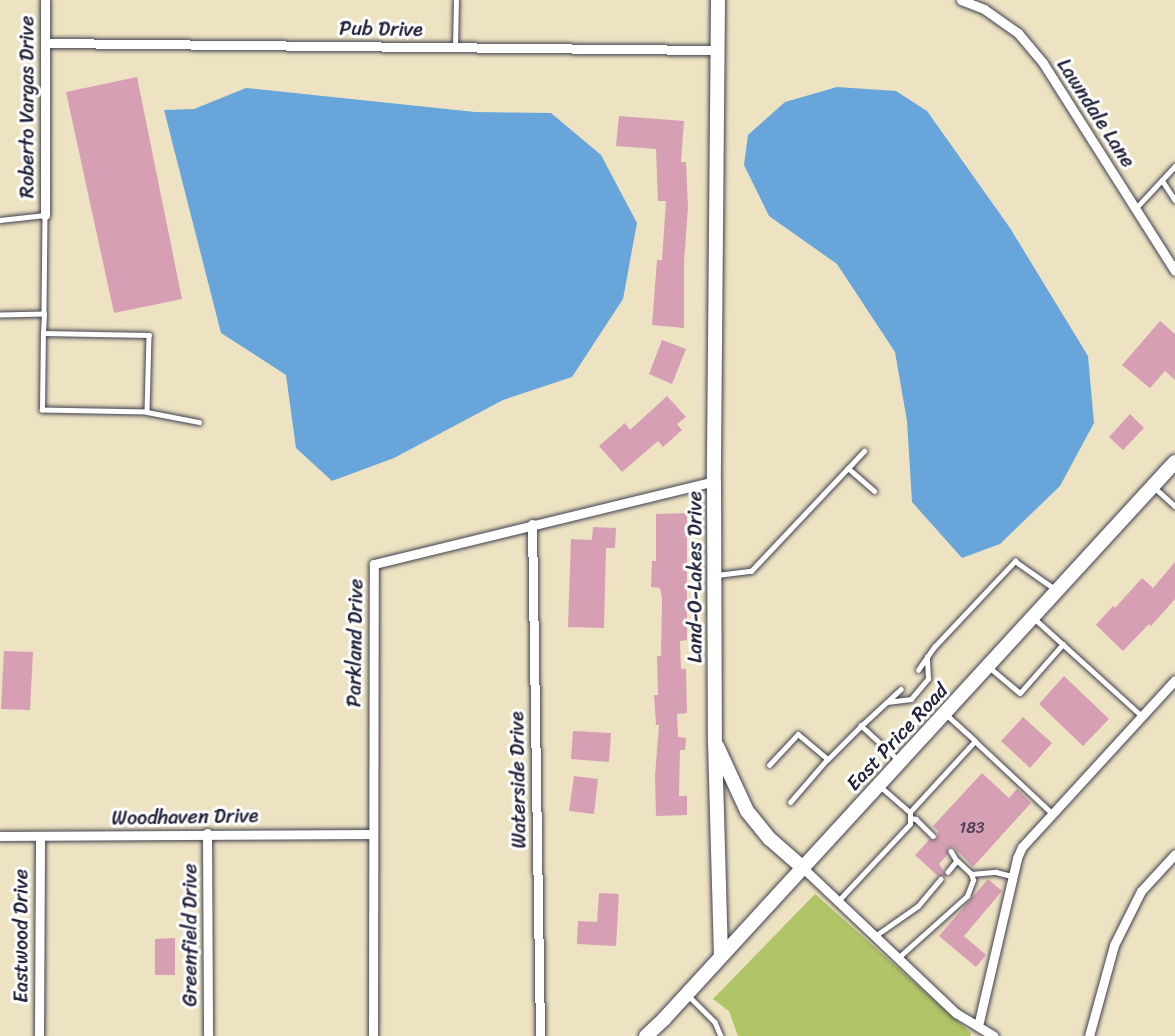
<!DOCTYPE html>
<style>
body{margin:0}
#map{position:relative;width:1175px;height:1036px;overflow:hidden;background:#ede3c3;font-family:Sriracha,sans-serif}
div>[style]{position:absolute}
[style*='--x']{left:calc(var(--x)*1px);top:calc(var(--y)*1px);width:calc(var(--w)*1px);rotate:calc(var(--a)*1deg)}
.green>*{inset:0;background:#b0c468}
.water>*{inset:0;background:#68a5da}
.building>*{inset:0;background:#d79fb4}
.roads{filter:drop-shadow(0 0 2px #403f4f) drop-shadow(0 0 2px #403f4f)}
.lane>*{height:4.5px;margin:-2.25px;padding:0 2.25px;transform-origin:2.25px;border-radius:2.25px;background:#fff}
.street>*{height:9px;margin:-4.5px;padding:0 4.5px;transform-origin:4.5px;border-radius:4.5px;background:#fff}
.secondary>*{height:14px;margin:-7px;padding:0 7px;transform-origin:7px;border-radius:7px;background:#fff}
span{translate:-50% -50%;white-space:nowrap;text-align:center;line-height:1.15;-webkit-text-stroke:6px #fff;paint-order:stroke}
.number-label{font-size:16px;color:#4f4159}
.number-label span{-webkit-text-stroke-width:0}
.street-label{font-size:20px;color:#22223b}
</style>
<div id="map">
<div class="green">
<div style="clip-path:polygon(815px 894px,971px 1033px,970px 1036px,738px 1036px,729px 1011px,713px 999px)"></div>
</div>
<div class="water">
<div style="clip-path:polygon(837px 87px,896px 91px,927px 111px,1010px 228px,1088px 356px,1094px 423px,1060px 486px,1000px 544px,962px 558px,912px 502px,907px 421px,895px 352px,837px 264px,769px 216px,744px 165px,748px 135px,785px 102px)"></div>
<div style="clip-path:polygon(246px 88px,475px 112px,551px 113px,601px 155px,637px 223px,623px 299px,572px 377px,503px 400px,394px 458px,332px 481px,296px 448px,286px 375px,221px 333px,164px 110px,194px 109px)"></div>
</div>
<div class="building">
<div style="clip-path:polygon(137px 77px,182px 299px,114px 313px,66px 92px)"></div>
<div style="clip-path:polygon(619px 116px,684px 121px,681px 162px,686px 162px,688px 207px,684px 262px,684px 328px,652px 325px,657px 260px,662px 260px,666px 201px,658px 201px,656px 149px,616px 146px)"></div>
<div style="clip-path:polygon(1160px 321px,1175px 334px,1175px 380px,1165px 371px,1150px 388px,1122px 365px)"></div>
<div style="clip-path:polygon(662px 340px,686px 349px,672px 384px,649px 374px)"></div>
<div style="clip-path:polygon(667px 396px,686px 417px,677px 424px,682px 430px,663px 447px,658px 441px,622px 472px,599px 446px,625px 423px,630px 430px)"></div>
<div style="clip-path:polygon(1130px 414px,1144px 428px,1123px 450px,1109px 437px)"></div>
<div style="clip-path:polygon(687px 513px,687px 640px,680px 641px,681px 669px,686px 669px,687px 713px,677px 714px,678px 737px,686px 738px,685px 750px,680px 750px,679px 796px,687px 796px,687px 815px,656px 816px,655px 776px,659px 725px,656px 725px,654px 695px,658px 695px,657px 656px,661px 656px,662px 598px,660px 588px,651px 587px,652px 561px,656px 561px,656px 514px)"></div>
<div style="clip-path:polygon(593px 527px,616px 528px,615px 548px,606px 548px,604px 628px,568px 627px,571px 539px,592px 540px)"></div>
<div style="clip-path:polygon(1175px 562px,1175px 599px,1151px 626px,1149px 624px,1123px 651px,1096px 625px,1113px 606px,1115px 608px,1142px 578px,1153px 588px)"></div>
<div style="clip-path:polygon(4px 651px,33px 652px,30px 710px,1px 709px)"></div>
<div style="clip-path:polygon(1064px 676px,1109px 719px,1083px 746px,1039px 704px)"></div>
<div style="clip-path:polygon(1023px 717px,1052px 743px,1030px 768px,1001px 741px)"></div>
<div style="clip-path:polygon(573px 731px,611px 733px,609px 762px,571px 759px)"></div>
<div style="clip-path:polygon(982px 773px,1009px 798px,1017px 789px,1031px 803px,973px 867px,954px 847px,948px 848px,948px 854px,939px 864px,947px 876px,938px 876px,915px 855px,930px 839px,937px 839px,938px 831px,933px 826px)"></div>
<div style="clip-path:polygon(574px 776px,598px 779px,594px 814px,569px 811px)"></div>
<div style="clip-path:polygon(988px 879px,1002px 891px,964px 936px,986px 955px,976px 967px,939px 936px)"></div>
<div style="clip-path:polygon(599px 893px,619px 894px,616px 946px,577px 944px,578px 921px,597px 922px)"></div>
<div style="clip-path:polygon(175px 938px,175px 975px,155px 975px,155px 939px)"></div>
</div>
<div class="roads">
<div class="lane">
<div style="--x:455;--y:47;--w:47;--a:-88.8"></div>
<div style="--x:1162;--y:180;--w:24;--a:57"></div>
<div style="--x:1136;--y:208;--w:57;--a:-47.1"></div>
<div style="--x:0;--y:220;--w:45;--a:-6.3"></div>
<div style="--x:45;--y:215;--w:99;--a:90.6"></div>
<div style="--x:44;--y:314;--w:44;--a:178.7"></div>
<div style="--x:43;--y:333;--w:106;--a:1.1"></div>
<div style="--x:149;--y:335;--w:77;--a:91.5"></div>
<div style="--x:147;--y:412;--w:105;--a:-178.9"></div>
<div style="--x:42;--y:410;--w:77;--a:-89.3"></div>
<div style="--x:43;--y:333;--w:19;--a:-87"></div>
<div style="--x:147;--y:412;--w:53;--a:10.9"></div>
<div style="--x:848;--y:468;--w:35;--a:41"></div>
<div style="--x:1155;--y:488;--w:27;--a:42"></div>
<div style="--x:717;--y:575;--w:34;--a:-7"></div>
<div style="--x:751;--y:571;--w:165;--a:-46.7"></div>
<div style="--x:1035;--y:619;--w:144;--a:42.2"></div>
<div style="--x:989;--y:667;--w:40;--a:40"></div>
<div style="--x:1020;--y:693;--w:65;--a:-48.7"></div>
<div style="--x:918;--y:670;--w:29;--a:-55"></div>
<div style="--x:935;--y:646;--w:117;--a:-46.7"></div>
<div style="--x:1015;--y:561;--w:49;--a:35"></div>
<div style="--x:887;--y:702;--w:24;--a:-7"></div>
<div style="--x:911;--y:699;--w:26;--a:-50"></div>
<div style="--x:928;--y:679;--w:22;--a:-93"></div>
<div style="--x:975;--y:741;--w:105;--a:43.1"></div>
<div style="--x:828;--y:759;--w:47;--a:-45"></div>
<div style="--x:899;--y:761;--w:52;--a:-137.4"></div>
<div style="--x:861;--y:726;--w:54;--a:-42.8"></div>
<div style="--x:769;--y:765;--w:42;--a:-46.9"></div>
<div style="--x:798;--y:734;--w:39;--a:40"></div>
<div style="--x:828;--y:759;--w:57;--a:130.7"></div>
<div style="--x:881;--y:787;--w:38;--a:41"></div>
<div style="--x:910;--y:812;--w:96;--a:-47.5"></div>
<div style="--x:975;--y:741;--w:40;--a:-138"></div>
<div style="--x:910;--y:818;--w:6;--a:9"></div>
<div style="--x:916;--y:819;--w:24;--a:45"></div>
<div style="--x:951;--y:851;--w:12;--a:59"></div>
<div style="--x:971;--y:874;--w:25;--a:-5"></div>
<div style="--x:996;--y:872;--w:16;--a:14"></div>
<div style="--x:838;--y:901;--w:105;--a:-46.9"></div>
<div style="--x:910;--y:824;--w:12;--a:-90"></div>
<div style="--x:875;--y:936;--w:52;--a:-34.9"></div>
<div style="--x:918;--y:906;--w:35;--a:-50"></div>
<div style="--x:898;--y:958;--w:93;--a:-41.9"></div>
<div style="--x:967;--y:896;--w:17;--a:-69"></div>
<div style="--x:973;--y:880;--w:6;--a:-108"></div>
<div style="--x:971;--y:874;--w:19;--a:-137"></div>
<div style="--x:957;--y:861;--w:14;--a:129"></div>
<div style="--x:688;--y:995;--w:38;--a:45"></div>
<div style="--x:715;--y:1022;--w:15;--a:67"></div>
</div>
<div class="street">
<div style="--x:961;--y:0;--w:25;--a:21"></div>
<div style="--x:984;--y:9;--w:42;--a:35.2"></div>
<div style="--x:1018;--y:33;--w:39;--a:50"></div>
<div style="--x:1043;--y:63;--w:246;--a:57.6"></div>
<div style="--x:46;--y:43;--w:670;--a:0.6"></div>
<div style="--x:45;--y:215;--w:215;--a:-90"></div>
<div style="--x:532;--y:524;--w:512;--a:89.1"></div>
<div style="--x:207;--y:833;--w:203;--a:89.7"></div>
<div style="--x:0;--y:836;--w:371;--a:-0.3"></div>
<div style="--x:803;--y:868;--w:211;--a:43.5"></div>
<div style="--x:956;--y:1013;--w:44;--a:31.2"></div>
<div style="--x:978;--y:1026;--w:172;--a:-76.9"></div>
<div style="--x:1017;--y:858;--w:12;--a:-66"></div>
<div style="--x:1022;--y:847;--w:226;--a:-47.5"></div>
<div style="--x:39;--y:1036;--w:199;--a:-89.7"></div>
<div style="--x:373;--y:1036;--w:472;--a:-89.9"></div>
<div style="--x:374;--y:564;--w:350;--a:-13.7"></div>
<div style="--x:1089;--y:1036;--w:94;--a:-74.6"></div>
<div style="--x:1114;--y:945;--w:60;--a:-63.4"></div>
<div style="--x:1141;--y:891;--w:50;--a:-47.4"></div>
</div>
<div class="secondary">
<div style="--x:718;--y:0;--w:481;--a:90.5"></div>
<div style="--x:714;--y:481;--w:261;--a:89.8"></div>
<div style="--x:715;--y:742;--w:214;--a:88.4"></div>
<div style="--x:717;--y:746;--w:72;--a:65.2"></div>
<div style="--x:747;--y:811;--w:36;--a:51"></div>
<div style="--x:770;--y:839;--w:44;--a:41.3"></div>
<div style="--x:646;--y:1036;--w:25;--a:-43"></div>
<div style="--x:664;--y:1019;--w:756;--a:-47.47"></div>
</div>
</div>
<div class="number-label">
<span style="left:972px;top:828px">183</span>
</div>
<div class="street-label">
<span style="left:381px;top:29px;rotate:1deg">Pub Drive</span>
<span style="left:27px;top:107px;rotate:-90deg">Roberto Vargas Drive</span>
<span style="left:1096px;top:113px;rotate:57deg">Lawndale Lane</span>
<span style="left:695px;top:577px;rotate:-90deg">Land-O-Lakes Drive</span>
<span style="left:355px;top:643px;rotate:-89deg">Parkland Drive</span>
<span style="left:897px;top:737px;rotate:-47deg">East Price Road</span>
<span style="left:518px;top:780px;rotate:-91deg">Waterside Drive</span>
<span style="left:185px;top:817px;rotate:-1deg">Woodhaven Drive</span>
<span style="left:190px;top:935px;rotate:-90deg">Greenfield Drive</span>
<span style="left:21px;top:936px;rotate:-90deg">Eastwood Drive</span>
</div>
</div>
